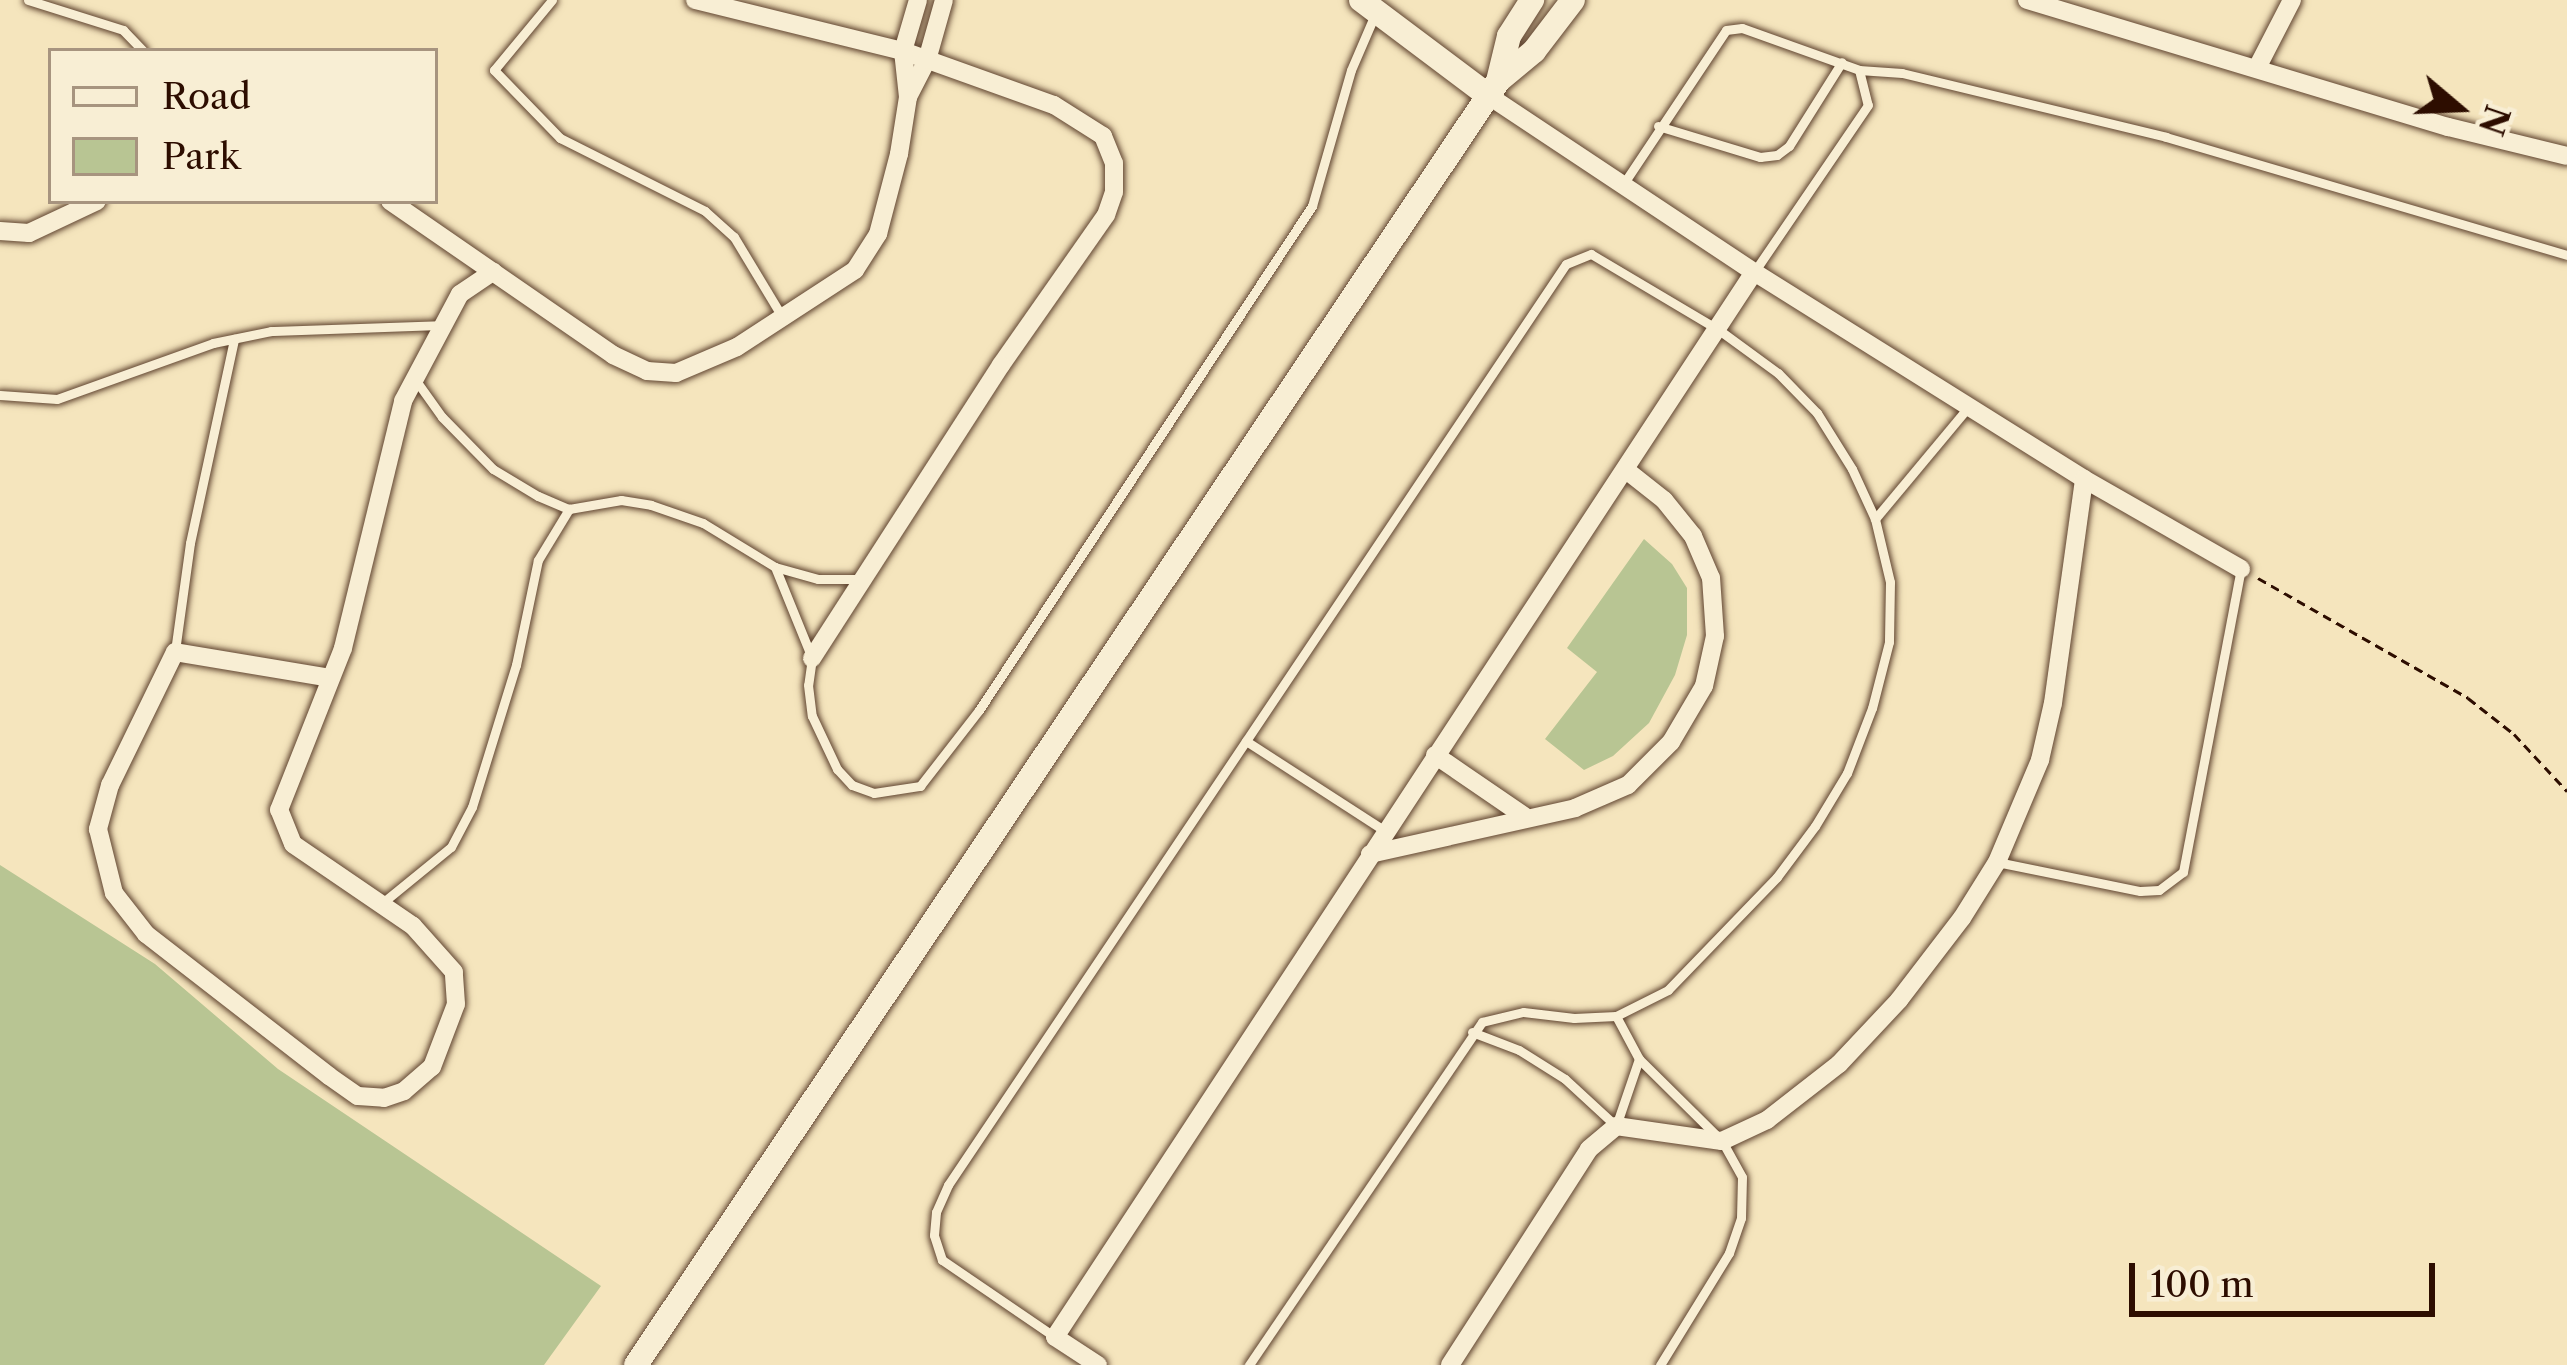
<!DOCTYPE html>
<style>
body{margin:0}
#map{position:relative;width:2567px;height:1365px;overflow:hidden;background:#f5e5bd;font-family:"Libre Caslon Text",serif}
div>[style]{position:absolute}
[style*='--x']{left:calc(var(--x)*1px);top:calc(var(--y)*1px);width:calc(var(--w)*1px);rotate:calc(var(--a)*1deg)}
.green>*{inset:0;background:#b8c593}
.path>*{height:3px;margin-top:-1.5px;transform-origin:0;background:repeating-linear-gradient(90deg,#2d0d00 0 9px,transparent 0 15px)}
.roads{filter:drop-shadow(0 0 3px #5f432f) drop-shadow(0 0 3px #5f432f)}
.service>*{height:9px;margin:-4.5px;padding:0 4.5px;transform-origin:4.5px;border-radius:4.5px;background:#f8eed4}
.minor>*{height:18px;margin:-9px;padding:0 9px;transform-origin:9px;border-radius:9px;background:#f8eed4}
.tertiary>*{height:24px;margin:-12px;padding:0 12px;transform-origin:12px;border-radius:12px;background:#f8eed4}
span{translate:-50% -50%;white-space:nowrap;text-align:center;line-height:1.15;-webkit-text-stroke:9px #f8eed4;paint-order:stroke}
.legend{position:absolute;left:48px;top:48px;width:390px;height:156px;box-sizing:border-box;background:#f8eed4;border:3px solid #a7947f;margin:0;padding:15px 21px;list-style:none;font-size:36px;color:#2d0d00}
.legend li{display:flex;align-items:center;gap:24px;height:60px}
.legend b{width:60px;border:3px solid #a7947f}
.north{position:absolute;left:2399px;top:48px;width:120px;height:120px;-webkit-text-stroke:9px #f8eed4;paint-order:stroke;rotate:109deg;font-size:33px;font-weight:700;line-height:48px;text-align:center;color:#2d0d00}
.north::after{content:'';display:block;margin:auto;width:42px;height:54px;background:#2d0d00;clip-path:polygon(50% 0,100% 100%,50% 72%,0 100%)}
.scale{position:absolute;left:2129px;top:1263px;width:306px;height:54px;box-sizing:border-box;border:6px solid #2d0d00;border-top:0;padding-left:15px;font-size:36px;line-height:42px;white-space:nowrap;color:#2d0d00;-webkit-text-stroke:9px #f8eed4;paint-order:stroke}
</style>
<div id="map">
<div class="green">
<div style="clip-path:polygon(1644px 539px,1672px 564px,1687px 588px,1687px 635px,1675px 675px,1649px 723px,1613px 756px,1584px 770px,1545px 739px,1597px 672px,1567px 648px)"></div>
<div style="clip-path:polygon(0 865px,155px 964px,278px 1069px,601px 1286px,544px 1365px,0 1365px)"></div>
</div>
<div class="path">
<div style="--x:2258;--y:578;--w:242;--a:29.7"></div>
<div style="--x:2468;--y:698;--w:58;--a:38"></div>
<div style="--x:2514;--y:734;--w:78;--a:47.1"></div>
</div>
<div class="roads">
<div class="service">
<div style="--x:28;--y:0;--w:100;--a:17.5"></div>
<div style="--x:123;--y:30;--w:29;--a:46"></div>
<div style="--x:552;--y:0;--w:91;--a:129.6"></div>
<div style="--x:494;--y:70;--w:95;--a:45.9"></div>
<div style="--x:560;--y:138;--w:162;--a:26.7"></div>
<div style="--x:705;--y:211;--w:39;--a:42"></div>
<div style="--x:734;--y:237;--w:97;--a:58.9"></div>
<div style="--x:1859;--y:70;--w:43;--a:4"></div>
<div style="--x:1902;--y:73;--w:272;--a:13.6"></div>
<div style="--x:2166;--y:137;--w:418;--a:16.4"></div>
<div style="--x:1658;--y:126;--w:107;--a:16.9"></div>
<div style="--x:1760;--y:157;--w:17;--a:-7"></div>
<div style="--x:1777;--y:155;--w:15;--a:-37"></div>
<div style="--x:1789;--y:146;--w:99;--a:-57.8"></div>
<div style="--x:1622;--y:186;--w:187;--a:-56.3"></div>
<div style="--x:1726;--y:30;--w:16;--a:-7"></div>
<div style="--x:1742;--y:28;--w:124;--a:19.7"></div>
<div style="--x:1859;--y:70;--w:36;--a:76"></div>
<div style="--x:1868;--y:105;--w:202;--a:124.3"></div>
<div style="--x:417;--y:382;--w:43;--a:54.5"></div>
<div style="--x:442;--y:417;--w:73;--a:45.6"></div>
<div style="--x:493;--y:469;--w:52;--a:31"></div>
<div style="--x:538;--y:496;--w:34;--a:23"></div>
<div style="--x:569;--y:509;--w:53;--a:-9.8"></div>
<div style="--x:621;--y:500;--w:30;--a:9"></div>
<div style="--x:651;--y:505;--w:55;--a:19.1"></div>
<div style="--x:703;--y:523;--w:84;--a:31.4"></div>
<div style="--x:775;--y:567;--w:45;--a:15.6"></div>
<div style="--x:818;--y:579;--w:42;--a:0"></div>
<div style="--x:0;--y:395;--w:57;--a:4"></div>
<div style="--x:57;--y:399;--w:166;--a:-19.7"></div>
<div style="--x:213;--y:343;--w:59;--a:-11.7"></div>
<div style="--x:271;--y:331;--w:171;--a:-2"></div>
<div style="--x:1875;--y:519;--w:147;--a:-50.2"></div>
<div style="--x:775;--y:567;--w:98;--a:67.9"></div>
<div style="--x:812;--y:658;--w:27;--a:98"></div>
<div style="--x:808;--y:685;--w:31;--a:83"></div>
<div style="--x:812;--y:716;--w:59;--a:64.7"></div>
<div style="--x:837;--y:769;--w:22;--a:47"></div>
<div style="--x:852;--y:785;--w:23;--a:20"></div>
<div style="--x:874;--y:793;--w:47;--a:-8.7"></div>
<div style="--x:920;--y:786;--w:96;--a:-52.2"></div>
<div style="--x:979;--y:710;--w:604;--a:-56.55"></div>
<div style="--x:1312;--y:206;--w:141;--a:-74"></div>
<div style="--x:1351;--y:70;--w:63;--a:-66.7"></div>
<div style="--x:175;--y:651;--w:109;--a:-82.1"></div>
<div style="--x:190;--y:543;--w:209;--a:-77.8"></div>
<div style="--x:1246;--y:741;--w:166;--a:32.9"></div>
<div style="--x:1997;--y:862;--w:146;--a:11.5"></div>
<div style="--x:2140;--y:891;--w:19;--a:-3"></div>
<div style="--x:2159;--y:890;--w:30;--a:-37"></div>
<div style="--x:2183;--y:872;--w:309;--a:-79.2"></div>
<div style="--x:381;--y:904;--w:90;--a:-39.2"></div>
<div style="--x:451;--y:847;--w:45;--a:-62.3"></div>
<div style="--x:472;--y:807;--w:149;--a:-72.8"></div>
<div style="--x:516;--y:665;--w:107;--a:-78.2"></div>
<div style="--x:538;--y:560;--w:60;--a:-58.7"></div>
<div style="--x:1616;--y:1016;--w:49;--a:61.9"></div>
<div style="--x:1639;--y:1059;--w:117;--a:44.7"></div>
<div style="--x:1722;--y:1141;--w:41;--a:60.9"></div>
<div style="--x:1742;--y:1177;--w:41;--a:91.4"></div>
<div style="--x:1741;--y:1218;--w:37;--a:109"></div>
<div style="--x:1729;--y:1253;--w:132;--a:121.6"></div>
<div style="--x:1472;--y:1032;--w:50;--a:21"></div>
<div style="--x:1519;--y:1050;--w:54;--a:32.2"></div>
<div style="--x:1565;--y:1079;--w:69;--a:42.7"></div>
<div style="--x:1616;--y:1126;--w:71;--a:-71.1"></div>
<div style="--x:1055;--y:1337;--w:137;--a:-145.7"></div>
<div style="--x:942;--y:1260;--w:26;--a:-108"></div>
<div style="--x:934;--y:1235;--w:23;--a:-85"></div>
<div style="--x:936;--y:1212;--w:30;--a:-66"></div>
<div style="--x:948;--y:1185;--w:1109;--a:-56.14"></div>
<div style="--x:1566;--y:264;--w:27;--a:-22"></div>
<div style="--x:1591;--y:254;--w:149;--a:30.7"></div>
<div style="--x:1719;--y:330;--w:73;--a:36.1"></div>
<div style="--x:1778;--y:373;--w:56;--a:45.7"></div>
<div style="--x:1817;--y:413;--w:66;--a:58"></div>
<div style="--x:1852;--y:469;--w:55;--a:65.3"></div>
<div style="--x:1875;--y:519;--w:65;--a:76.6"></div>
<div style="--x:1890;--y:582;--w:60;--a:91"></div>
<div style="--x:1889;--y:642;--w:68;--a:104.4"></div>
<div style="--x:1872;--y:708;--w:70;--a:111"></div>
<div style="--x:1847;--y:773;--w:62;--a:121.1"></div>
<div style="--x:1815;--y:826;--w:64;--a:126.7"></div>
<div style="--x:1777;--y:877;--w:157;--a:134"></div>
<div style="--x:1668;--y:990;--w:58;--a:153.4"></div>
<div style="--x:1616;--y:1016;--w:42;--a:177.3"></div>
<div style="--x:1574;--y:1018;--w:51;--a:-173.3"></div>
<div style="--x:1523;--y:1012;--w:42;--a:166.3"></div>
<div style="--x:1482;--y:1022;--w:415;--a:124.2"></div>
</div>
<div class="minor">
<div style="--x:695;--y:0;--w:214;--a:13.8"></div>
<div style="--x:903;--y:51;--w:160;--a:19.7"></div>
<div style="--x:1054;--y:105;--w:58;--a:32.3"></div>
<div style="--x:1103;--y:136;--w:29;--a:68"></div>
<div style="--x:1114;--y:163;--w:29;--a:90"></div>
<div style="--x:1114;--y:192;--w:24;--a:109"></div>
<div style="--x:1106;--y:215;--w:183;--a:125"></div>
<div style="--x:1001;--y:365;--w:349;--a:122.8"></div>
<div style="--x:2027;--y:0;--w:440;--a:16.8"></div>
<div style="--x:2448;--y:127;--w:122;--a:13.7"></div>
<div style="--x:2258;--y:66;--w:74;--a:-62.7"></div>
<div style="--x:1489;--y:96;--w:318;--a:33.6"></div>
<div style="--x:1754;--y:272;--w:390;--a:32.1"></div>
<div style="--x:2084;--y:479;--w:181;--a:29.8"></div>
<div style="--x:908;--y:97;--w:42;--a:-62.8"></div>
<div style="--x:927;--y:60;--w:62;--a:-74.2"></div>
<div style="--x:390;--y:201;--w:271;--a:34.6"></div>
<div style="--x:613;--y:355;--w:38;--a:25"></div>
<div style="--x:647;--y:371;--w:29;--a:4"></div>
<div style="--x:676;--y:373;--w:66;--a:-23.1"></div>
<div style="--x:737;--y:347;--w:141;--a:-33.1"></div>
<div style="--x:855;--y:270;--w:43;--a:-57.4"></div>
<div style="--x:878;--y:234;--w:83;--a:-75.3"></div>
<div style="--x:899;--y:154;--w:58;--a:-81"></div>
<div style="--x:908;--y:97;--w:46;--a:-96.2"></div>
<div style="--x:903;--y:51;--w:53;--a:-73.6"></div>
<div style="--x:0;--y:231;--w:29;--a:4"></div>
<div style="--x:29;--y:233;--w:75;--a:-25.2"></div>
<div style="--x:330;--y:678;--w:157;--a:-170.5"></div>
<div style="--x:175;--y:652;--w:148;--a:116"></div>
<div style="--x:110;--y:785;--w:46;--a:105.3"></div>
<div style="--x:98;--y:829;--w:66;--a:76"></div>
<div style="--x:114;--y:893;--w:52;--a:52"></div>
<div style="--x:146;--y:934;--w:232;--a:37.8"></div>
<div style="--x:329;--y:1076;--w:35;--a:35"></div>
<div style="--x:358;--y:1096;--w:26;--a:4"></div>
<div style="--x:384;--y:1098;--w:21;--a:-19"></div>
<div style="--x:404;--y:1091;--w:37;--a:-41"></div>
<div style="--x:432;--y:1067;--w:67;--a:-69.1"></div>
<div style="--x:456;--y:1004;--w:32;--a:-94"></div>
<div style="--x:454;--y:972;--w:62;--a:-131.7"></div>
<div style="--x:413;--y:926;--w:145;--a:-145.7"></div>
<div style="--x:293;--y:844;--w:37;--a:-112"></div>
<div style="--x:279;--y:810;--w:174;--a:-68.4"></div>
<div style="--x:343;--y:648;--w:254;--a:-76.3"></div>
<div style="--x:403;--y:401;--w:121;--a:-62"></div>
<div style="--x:460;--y:294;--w:40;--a:-34"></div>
<div style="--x:1435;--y:755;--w:108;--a:34.4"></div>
<div style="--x:1370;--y:854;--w:210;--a:-12.6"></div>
<div style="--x:1575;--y:808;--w:58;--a:-23.5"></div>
<div style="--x:1628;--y:785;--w:61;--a:-45"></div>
<div style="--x:1671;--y:742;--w:65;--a:-59.5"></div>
<div style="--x:1704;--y:686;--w:51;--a:-77.6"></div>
<div style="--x:1715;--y:636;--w:58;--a:-93.9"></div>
<div style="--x:1711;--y:578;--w:46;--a:-113.2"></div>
<div style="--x:1693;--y:536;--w:46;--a:-128.9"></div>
<div style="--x:1664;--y:500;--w:48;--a:-141.7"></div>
<div style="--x:1098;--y:1365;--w:51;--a:-146.9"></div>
<div style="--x:1055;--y:1337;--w:1274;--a:-56.72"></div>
<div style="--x:1450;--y:1365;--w:257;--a:-57.2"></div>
<div style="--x:1589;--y:1149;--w:35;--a:-40"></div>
<div style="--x:1616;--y:1126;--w:107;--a:8.1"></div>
<div style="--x:1722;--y:1141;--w:50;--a:-25"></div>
<div style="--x:1767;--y:1120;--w:91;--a:-37.9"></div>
<div style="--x:1839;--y:1064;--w:88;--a:-46.8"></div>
<div style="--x:1899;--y:1000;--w:103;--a:-52.5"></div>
<div style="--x:1962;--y:918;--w:66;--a:-58"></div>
<div style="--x:1997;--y:862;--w:111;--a:-67.1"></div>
<div style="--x:2040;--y:760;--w:58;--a:-77.2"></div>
<div style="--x:2053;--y:703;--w:226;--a:-82.1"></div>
</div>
<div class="tertiary">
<div style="--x:1361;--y:0;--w:160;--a:36.9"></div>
<div style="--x:1498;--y:81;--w:46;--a:-76.3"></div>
<div style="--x:1509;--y:36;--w:43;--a:-57.4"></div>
<div style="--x:636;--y:1365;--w:1547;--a:-56.12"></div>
<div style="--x:1498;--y:81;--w:47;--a:-39.8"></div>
<div style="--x:1534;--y:51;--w:64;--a:-52.6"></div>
</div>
</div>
<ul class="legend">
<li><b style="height:15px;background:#f8eed4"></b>Road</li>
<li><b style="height:33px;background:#b8c593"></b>Park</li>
</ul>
<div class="north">N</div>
<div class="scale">100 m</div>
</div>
